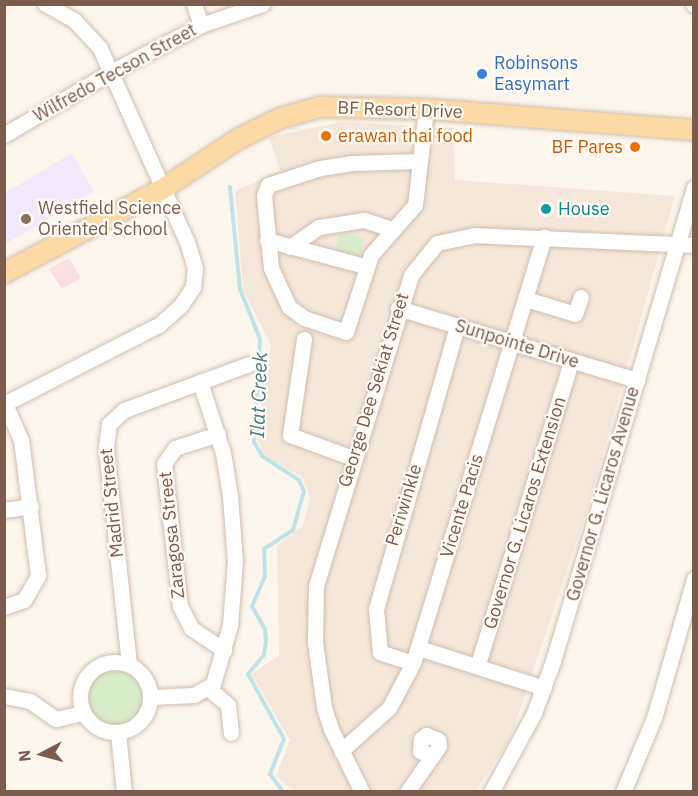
<!DOCTYPE html>
<style>
body{margin:0}
#map{position:relative;width:698px;height:796px;overflow:hidden;background:#fdf6ec;font-family:"IBM Plex Sans",sans-serif}
div>[style]{position:absolute}
[style*='--x']{left:calc(var(--x)*1px);top:calc(var(--y)*1px);width:calc(var(--w)*1px);rotate:calc(var(--a)*1deg)}
.residential>*{inset:0;background:#f5e8da}
.education>*{inset:0;background:#f3e8fa}
.medical>*{inset:0;background:#fbdfe3}
.green>*{inset:0;background:#d8ecc9}
.round{border-radius:50%}
.stream>*{height:4px;margin:-2px;padding:0 2px;transform-origin:2px;border-radius:2px;background:#bfe3e8}
.roads{filter:drop-shadow(0 0 2px #d1beb0) drop-shadow(0 0 2px #d1beb0)}
.minor>*{height:15px;margin:-7.5px;padding:0 7.5px;transform-origin:7.5px;border-radius:7.5px;background:#fff}
.minor>.ring{margin:-7.5px;padding:0;box-sizing:content-box;background:none;border:15px solid #fff;border-radius:50%}
.major>*{height:20px;margin:-10px;padding:0 10px;transform-origin:10px;border-radius:10px;background:#fbd9a5}
.dots>*{width:16px;height:16px;translate:-50% -50%;box-sizing:border-box;border:3px solid #fffaf3;border-radius:50%}
span{translate:-50% -50%;white-space:nowrap;text-align:center;line-height:1.15;-webkit-text-stroke:4.5px #fffaf3;paint-order:stroke}
.shop-label{font-size:18px;color:#366cbe}
.left{translate:0 -50%;text-align:left}
.street-label{font-size:18px;color:#7a5c4d}
.food-label{font-size:18px;color:#c56008}
.right{translate:-100% -50%;text-align:right}
.education-label{font-size:18px;color:#785e54}
.culture-label{font-size:18px;color:#0d838f}
.water-label{font-size:20px;color:#437c86;font-style:italic}
.frame{position:absolute;inset:0;border:6px solid #7a5c4d;pointer-events:none}
.north{position:absolute;left:12px;top:724px;width:60px;height:60px;-webkit-text-stroke:4px #fffaf3;paint-order:stroke;rotate:264deg;font-size:16px;font-weight:700;line-height:24px;text-align:center;color:#7a5c4d}
.north::after{content:'';display:block;margin:auto;width:21px;height:27px;background:#7a5c4d;clip-path:polygon(50% 0,100% 100%,50% 72%,0 100%)}
</style>
<div id="map">
<div class="residential">
<div style="clip-path:polygon(342px 122px,453px 128px,455px 180px,675px 196px,588px 508px,510px 739px,476px 791px,295px 791px,276px 777px,290px 740px,251px 674px,279px 656px,277px 545px,303px 526px,310px 497px,303px 478px,263px 455px,256px 436px,271px 345px,243px 290px,235px 191px,280px 171px,269px 137px)"></div>
</div>
<div class="education">
<div style="clip-path:polygon(72px 153px,94px 192px,5px 244px,5px 193px)"></div>
</div>
<div class="medical">
<div style="clip-path:polygon(69px 258px,81px 278px,62px 289px,49px 269px)"></div>
</div>
<div class="green">
<div style="clip-path:polygon(340px 232px,364px 238px,359px 259px,335px 253px)"></div>
<div class="round" style="left:86px;top:667px;width:58px;height:58px"></div>
</div>
<div class="stream">
<div style="--x:230;--y:187;--w:102;--a:84.4"></div>
<div style="--x:240;--y:289;--w:54;--a:68.2"></div>
<div style="--x:260;--y:339;--w:103;--a:93.3"></div>
<div style="--x:254;--y:442;--w:16;--a:60"></div>
<div style="--x:262;--y:456;--w:44;--a:33"></div>
<div style="--x:299;--y:480;--w:12;--a:66"></div>
<div style="--x:304;--y:491;--w:41;--a:105.8"></div>
<div style="--x:293;--y:530;--w:35;--a:147"></div>
<div style="--x:264;--y:549;--w:27;--a:88"></div>
<div style="--x:265;--y:576;--w:33;--a:113"></div>
<div style="--x:252;--y:606;--w:26;--a:61"></div>
<div style="--x:265;--y:629;--w:11;--a:85"></div>
<div style="--x:266;--y:640;--w:15;--a:98"></div>
<div style="--x:264;--y:655;--w:25;--a:130"></div>
<div style="--x:248;--y:674;--w:74;--a:61"></div>
<div style="--x:284;--y:739;--w:38;--a:112"></div>
<div style="--x:270;--y:774;--w:22;--a:54"></div>
</div>
<div class="roads">
<div class="minor">
<div style="--x:194;--y:4;--w:22;--a:72"></div>
<div style="--x:693;--y:4;--w:1;--a:45"></div>
<div style="--x:4;--y:135;--w:122;--a:-30.6"></div>
<div style="--x:109;--y:73;--w:104;--a:-27.6"></div>
<div style="--x:201;--y:25;--w:65;--a:-19"></div>
<div style="--x:419;--y:161;--w:67;--a:178.3"></div>
<div style="--x:352;--y:163;--w:32;--a:171"></div>
<div style="--x:320;--y:168;--w:55;--a:161.9"></div>
<div style="--x:268;--y:185;--w:12;--a:110"></div>
<div style="--x:264;--y:196;--w:72;--a:84.4"></div>
<div style="--x:271;--y:268;--w:43;--a:65.2"></div>
<div style="--x:289;--y:307;--w:19;--a:36"></div>
<div style="--x:304;--y:318;--w:44;--a:18.4"></div>
<div style="--x:346;--y:332;--w:81;--a:-72"></div>
<div style="--x:371;--y:255;--w:67;--a:-48.7"></div>
<div style="--x:415;--y:205;--w:97;--a:-83.5"></div>
<div style="--x:267;--y:240;--w:101;--a:14.9"></div>
<div style="--x:290;--y:247;--w:35;--a:-35"></div>
<div style="--x:319;--y:227;--w:46;--a:-8.8"></div>
<div style="--x:364;--y:220;--w:28;--a:18"></div>
<div style="--x:526;--y:299;--w:51;--a:17"></div>
<div style="--x:575;--y:314;--w:18;--a:-71"></div>
<div style="--x:398;--y:308;--w:250;--a:16.8"></div>
<div style="--x:304;--y:339;--w:97;--a:98.3"></div>
<div style="--x:290;--y:435;--w:67;--a:20.1"></div>
<div style="--x:4;--y:404;--w:175;--a:-27.1"></div>
<div style="--x:160;--y:324;--w:28;--a:-42"></div>
<div style="--x:181;--y:305;--w:22;--a:-56"></div>
<div style="--x:193;--y:287;--w:19;--a:-84"></div>
<div style="--x:195;--y:268;--w:27;--a:-107"></div>
<div style="--x:187;--y:242;--w:213;--a:-114.2"></div>
<div style="--x:100;--y:48;--w:38;--a:-133"></div>
<div style="--x:74;--y:20;--w:33;--a:-151"></div>
<div style="--x:218;--y:434;--w:45;--a:162"></div>
<div style="--x:175;--y:448;--w:19;--a:125"></div>
<div style="--x:164;--y:464;--w:143;--a:83.6"></div>
<div style="--x:180;--y:606;--w:25;--a:63"></div>
<div style="--x:191;--y:628;--w:40;--a:34"></div>
<div style="--x:4;--y:510;--w:27;--a:-8"></div>
<div style="--x:4;--y:607;--w:21;--a:-19"></div>
<div style="--x:24;--y:600;--w:28;--a:-60"></div>
<div style="--x:38;--y:576;--w:137;--a:-97.1"></div>
<div style="--x:21;--y:440;--w:39;--a:-114"></div>
<div style="--x:419;--y:648;--w:131;--a:17.7"></div>
<div class="ring" style="left:80px;top:662px;width:55px;height:55px"></div>
<div style="--x:413;--y:663;--w:35;--a:-162"></div>
<div style="--x:380;--y:652;--w:43;--a:-95.3"></div>
<div style="--x:376;--y:609;--w:294;--a:-74"></div>
<div style="--x:129;--y:664;--w:218;--a:-96.1"></div>
<div style="--x:106;--y:447;--w:23;--a:-83"></div>
<div style="--x:109;--y:424;--w:21;--a:-43"></div>
<div style="--x:124;--y:410;--w:133;--a:-20.2"></div>
<div style="--x:478;--y:664;--w:317;--a:-72.9"></div>
<div style="--x:208;--y:688;--w:26;--a:40"></div>
<div style="--x:228;--y:705;--w:28;--a:84"></div>
<div style="--x:4;--y:696;--w:26;--a:11"></div>
<div style="--x:30;--y:701;--w:32;--a:35"></div>
<div style="--x:56;--y:719;--w:28;--a:-13"></div>
<div style="--x:151;--y:697;--w:43;--a:-2.7"></div>
<div style="--x:194;--y:695;--w:22;--a:-30"></div>
<div style="--x:213;--y:684;--w:61;--a:-73.9"></div>
<div style="--x:230;--y:625;--w:63;--a:-85.5"></div>
<div style="--x:235;--y:562;--w:66;--a:-94.3"></div>
<div style="--x:230;--y:496;--w:44;--a:-99.2"></div>
<div style="--x:223;--y:453;--w:75;--a:-107.9"></div>
<div style="--x:118;--y:733;--w:59;--a:84.2"></div>
<div style="--x:341;--y:751;--w:64;--a:-41.9"></div>
<div style="--x:389;--y:708;--w:51;--a:-61.9"></div>
<div style="--x:413;--y:663;--w:446;--a:-72.9"></div>
<div style="--x:362;--y:792;--w:70;--a:-116.2"></div>
<div style="--x:331;--y:729;--w:23;--a:-108"></div>
<div style="--x:324;--y:707;--w:66;--a:-97.9"></div>
<div style="--x:315;--y:642;--w:56;--a:-89"></div>
<div style="--x:316;--y:586;--w:325;--a:-73"></div>
<div style="--x:411;--y:275;--w:41;--a:-50.9"></div>
<div style="--x:437;--y:243;--w:38;--a:-12"></div>
<div style="--x:474;--y:235;--w:220;--a:2.6"></div>
<div style="--x:407;--y:792;--w:56;--a:-55.2"></div>
<div style="--x:439;--y:746;--w:6;--a:-99"></div>
<div style="--x:438;--y:740;--w:13;--a:-157"></div>
<div style="--x:426;--y:735;--w:6;--a:141"></div>
<div style="--x:421;--y:739;--w:12;--a:95"></div>
<div style="--x:420;--y:751;--w:13;--a:23"></div>
<div style="--x:491;--y:792;--w:90;--a:-61.4"></div>
<div style="--x:534;--y:713;--w:55;--a:-69.9"></div>
<div style="--x:553;--y:661;--w:494;--a:-73.4"></div>
<div style="--x:623;--y:792;--w:80;--a:-67.3"></div>
<div style="--x:654;--y:718;--w:145;--a:-73.9"></div>
</div>
<div class="major">
<div style="--x:4;--y:273;--w:178;--a:-27.9"></div>
<div style="--x:161;--y:190;--w:95;--a:-33.4"></div>
<div style="--x:240;--y:138;--w:46;--a:-26"></div>
<div style="--x:281;--y:118;--w:41;--a:-15.8"></div>
<div style="--x:320;--y:107;--w:106;--a:1.1"></div>
<div style="--x:426;--y:109;--w:269;--a:4.5"></div>
</div>
</div>
<div class="dots">
<div style="left:482px;top:74px;background:#3f7fe0"></div>
<div style="left:326px;top:136px;background:#e8710a"></div>
<div style="left:635px;top:147px;background:#e8710a"></div>
<div style="left:546px;top:209px;background:#0f9aa8"></div>
<div style="left:26px;top:219px;background:#8d6e63"></div>
</div>
<div class="shop-label">
<span class="left" style="left:494px;top:74px">Robinsons<br>Easymart</span>
</div>
<div class="street-label">
<span style="left:115px;top:73px;rotate:-29deg">Wilfredo Tecson Street</span>
<span style="left:400px;top:110px;rotate:2deg">BF Resort Drive</span>
<span style="left:517px;top:344px;rotate:17deg">Sunpointe Drive</span>
<span style="left:374px;top:390px;rotate:-73deg">George Dee Sekiat Street</span>
<span style="left:603px;top:494px;rotate:-74deg">Governor G. Licaros Avenue</span>
<span style="left:112px;top:503px;rotate:-96deg">Madrid Street</span>
<span style="left:404px;top:505px;rotate:-73deg">Periwinkle</span>
<span style="left:462px;top:506px;rotate:-73deg">Vicente Pacis</span>
<span style="left:525px;top:513px;rotate:-73deg">Governor G. Licaros Extension</span>
<span style="left:172px;top:535px;rotate:-96deg">Zaragosa Street</span>
</div>
<div class="food-label">
<span class="left" style="left:338px;top:136px">erawan thai food</span>
<span class="right" style="left:623px;top:147px">BF Pares</span>
</div>
<div class="education-label">
<span class="left" style="left:38px;top:219px">Westfield Science<br>Oriented School</span>
</div>
<div class="culture-label">
<span class="left" style="left:558px;top:209px">House</span>
</div>
<div class="water-label">
<span style="left:258px;top:395px;rotate:-88deg">Ilat Creek</span>
</div>
<div class="frame"></div>
<div class="north">N</div>
</div>
